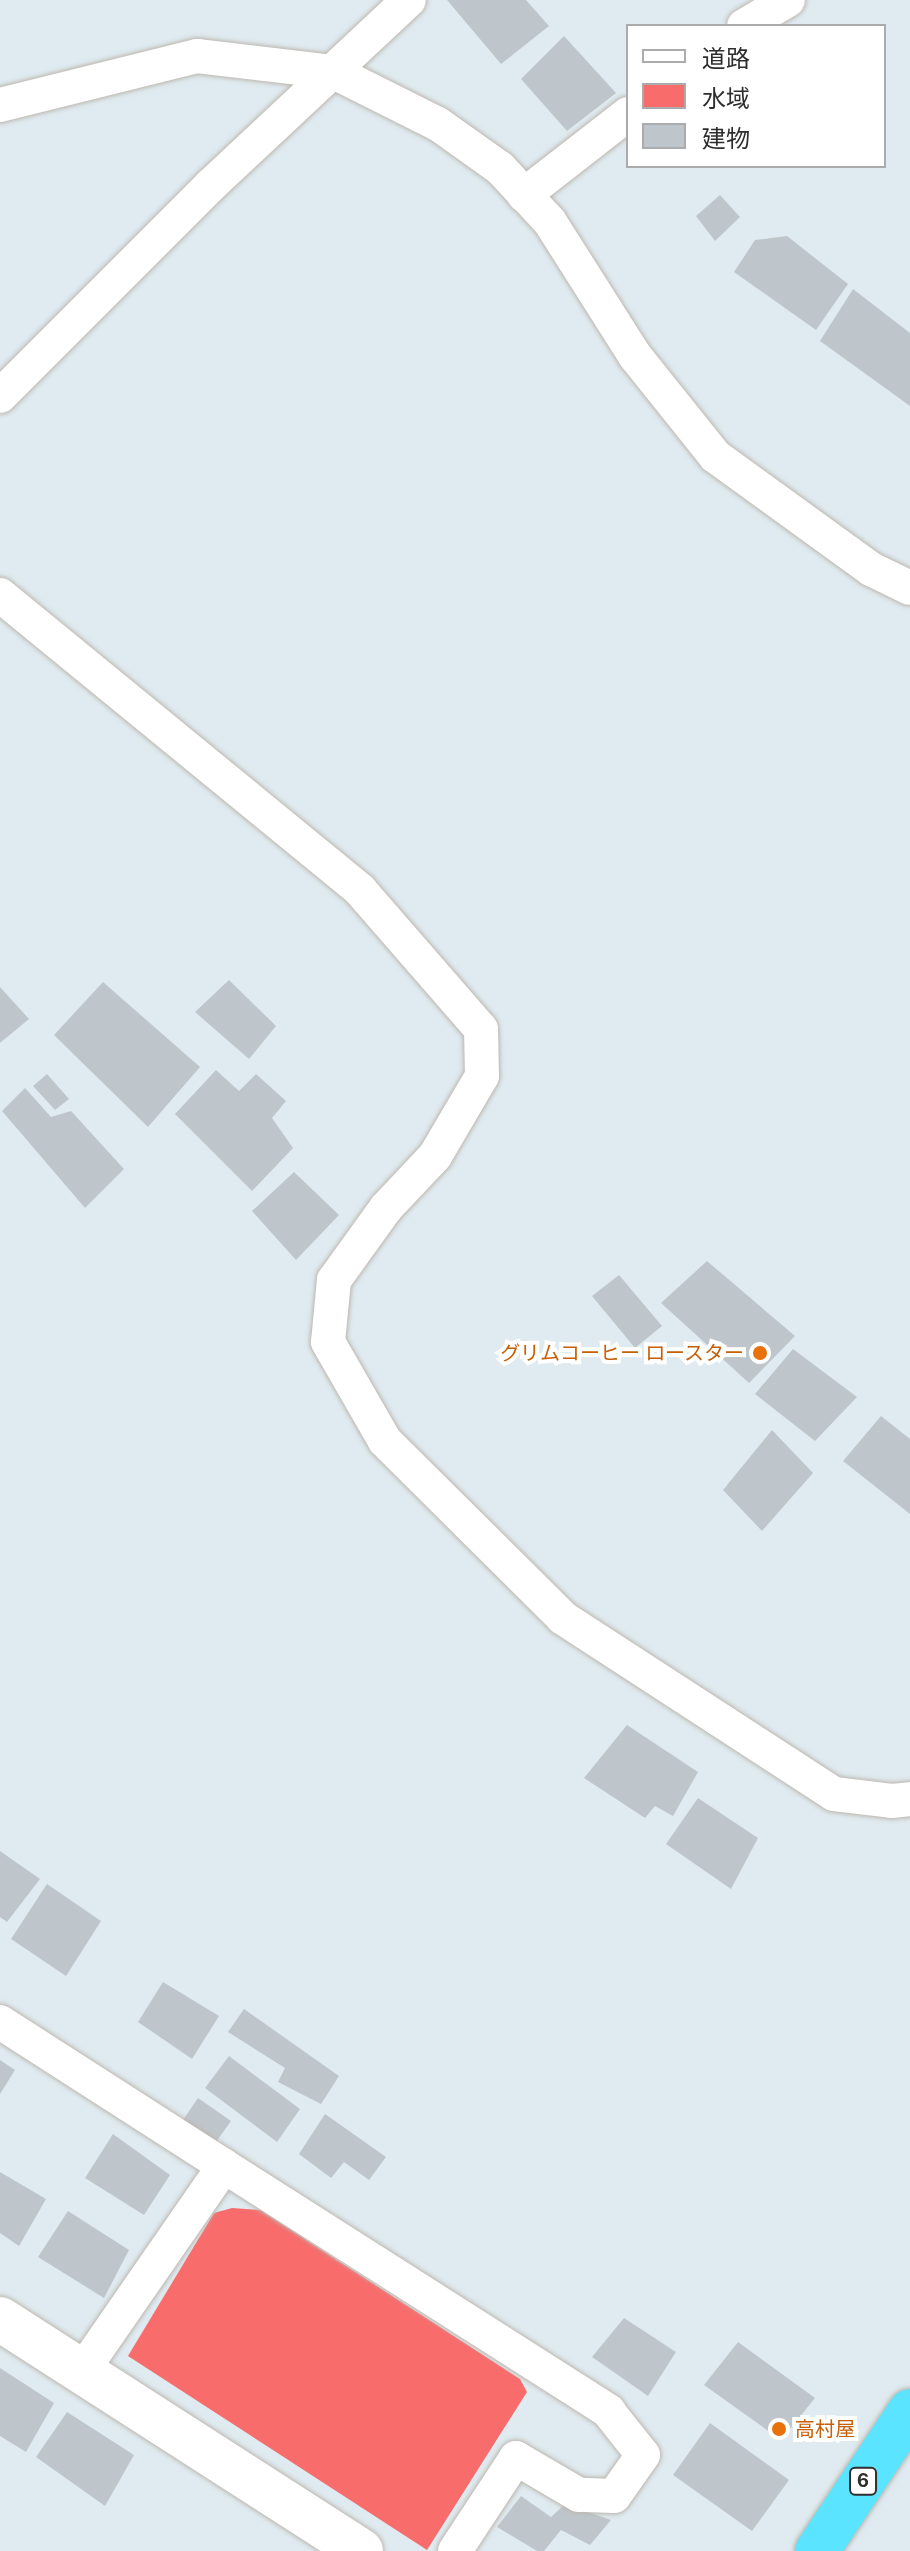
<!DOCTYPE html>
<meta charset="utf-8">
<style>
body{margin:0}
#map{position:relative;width:910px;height:2551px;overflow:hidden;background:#dfebf0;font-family:"Public Sans","Noto Sans JP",sans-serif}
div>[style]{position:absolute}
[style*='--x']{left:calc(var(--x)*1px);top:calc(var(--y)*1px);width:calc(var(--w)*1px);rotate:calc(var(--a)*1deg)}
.water>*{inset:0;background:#f86c6c}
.building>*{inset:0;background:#bfc6cb}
.roads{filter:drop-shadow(0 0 2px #beb7af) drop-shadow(0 0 2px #beb7af)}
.street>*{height:34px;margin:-17px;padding:0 17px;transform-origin:17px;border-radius:17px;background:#fff}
.secondary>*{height:44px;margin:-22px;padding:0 22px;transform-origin:22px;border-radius:22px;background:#fff}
.highway>*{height:44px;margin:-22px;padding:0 22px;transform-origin:22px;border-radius:22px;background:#5be4ff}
.dots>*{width:22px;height:22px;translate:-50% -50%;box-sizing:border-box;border:4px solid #fff;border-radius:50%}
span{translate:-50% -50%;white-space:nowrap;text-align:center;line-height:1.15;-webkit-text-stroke:8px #fff;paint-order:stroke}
.shield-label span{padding:2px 6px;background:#fff;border:2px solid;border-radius:6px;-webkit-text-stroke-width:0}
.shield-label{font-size:18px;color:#2e2e2e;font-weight:700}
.food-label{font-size:20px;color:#c56008}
.right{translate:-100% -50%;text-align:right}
.left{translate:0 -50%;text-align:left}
.legend{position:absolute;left:626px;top:24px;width:260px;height:144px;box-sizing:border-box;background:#fff;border:2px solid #ababab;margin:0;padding:10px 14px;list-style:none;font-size:24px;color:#2e2e2e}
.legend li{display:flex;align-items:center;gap:16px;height:40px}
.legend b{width:40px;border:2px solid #ababab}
</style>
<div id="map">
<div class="water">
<div style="clip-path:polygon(232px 2208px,260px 2210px,520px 2379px,527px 2392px,427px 2550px,128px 2356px,214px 2213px)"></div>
</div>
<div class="building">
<div style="clip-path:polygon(447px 0,526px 0,549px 26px,501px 64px)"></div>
<div style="clip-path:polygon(564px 36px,616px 93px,567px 131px,521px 79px)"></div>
<div style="clip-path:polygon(720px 195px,740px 217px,715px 241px,696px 216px)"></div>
<div style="clip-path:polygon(787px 236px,848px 284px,816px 330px,734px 272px,755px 240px)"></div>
<div style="clip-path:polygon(853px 289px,910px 333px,910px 406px,820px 341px)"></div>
<div style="clip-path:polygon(229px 980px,276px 1026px,249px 1059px,195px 1012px)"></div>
<div style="clip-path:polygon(103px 982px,200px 1067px,148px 1127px,54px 1035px)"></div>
<div style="clip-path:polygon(0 987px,29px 1019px,0 1043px)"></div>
<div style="clip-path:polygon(216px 1070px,239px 1091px,256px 1074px,286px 1101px,272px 1118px,293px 1148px,252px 1191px,175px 1114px)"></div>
<div style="clip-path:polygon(47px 1074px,69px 1099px,55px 1110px,33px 1086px)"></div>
<div style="clip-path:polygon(25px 1088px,51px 1117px,71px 1111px,124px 1169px,85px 1208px,2px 1111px)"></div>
<div style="clip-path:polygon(294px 1172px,339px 1215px,296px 1260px,252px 1211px)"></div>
<div style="clip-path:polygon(707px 1261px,795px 1336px,749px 1383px,661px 1303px)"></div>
<div style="clip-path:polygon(619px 1275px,662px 1326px,635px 1348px,592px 1296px)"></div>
<div style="clip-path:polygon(793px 1349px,857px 1397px,815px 1441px,755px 1394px)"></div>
<div style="clip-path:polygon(881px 1416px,910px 1439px,910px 1514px,843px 1461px)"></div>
<div style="clip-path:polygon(772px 1430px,813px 1473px,762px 1531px,723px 1490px)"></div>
<div style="clip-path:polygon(627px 1725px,698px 1772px,673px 1816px,655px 1806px,645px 1818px,584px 1778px)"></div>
<div style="clip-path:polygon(698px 1798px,758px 1838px,731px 1889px,666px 1844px)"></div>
<div style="clip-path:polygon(0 1851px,40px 1879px,7px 1922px,0 1917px)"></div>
<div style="clip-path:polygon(47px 1884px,101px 1921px,66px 1976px,11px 1939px)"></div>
<div style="clip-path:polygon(163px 1982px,219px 2016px,192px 2059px,138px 2022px)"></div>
<div style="clip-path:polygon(244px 2009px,339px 2076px,321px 2104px,278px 2082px,285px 2068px,228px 2032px)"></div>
<div style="clip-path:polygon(229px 2056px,300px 2109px,277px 2142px,205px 2088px)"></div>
<div style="clip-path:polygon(0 2060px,15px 2070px,0 2094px)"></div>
<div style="clip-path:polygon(198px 2098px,231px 2121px,216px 2142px,183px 2120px)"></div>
<div style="clip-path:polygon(325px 2114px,386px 2157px,369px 2180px,344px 2162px,331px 2178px,299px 2154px)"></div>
<div style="clip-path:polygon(113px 2134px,170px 2175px,144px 2215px,85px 2178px)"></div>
<div style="clip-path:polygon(0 2172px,46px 2199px,19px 2246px,0 2233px)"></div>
<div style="clip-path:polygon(68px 2211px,129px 2250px,104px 2298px,38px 2257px)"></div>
<div style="clip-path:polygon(624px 2318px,676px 2352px,648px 2396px,592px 2357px)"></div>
<div style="clip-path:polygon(738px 2342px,815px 2398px,781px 2440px,704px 2385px)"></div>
<div style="clip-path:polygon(0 2368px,54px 2403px,26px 2452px,0 2436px)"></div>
<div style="clip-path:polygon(67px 2412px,134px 2455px,105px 2506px,36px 2457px)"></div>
<div style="clip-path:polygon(710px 2423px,789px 2480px,752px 2531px,673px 2475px)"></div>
<div style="clip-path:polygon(521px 2496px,551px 2517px,565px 2504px,611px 2520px,590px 2545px,561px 2530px,544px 2551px,537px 2551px,497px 2527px)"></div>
</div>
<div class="roads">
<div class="street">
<div style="--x:744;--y:26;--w:51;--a:-30.6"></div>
<div style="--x:0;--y:105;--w:203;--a:-14"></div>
<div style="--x:197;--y:56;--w:138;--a:6.7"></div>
<div style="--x:334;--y:72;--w:116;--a:26.6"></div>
<div style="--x:438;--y:124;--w:76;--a:35.4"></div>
<div style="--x:500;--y:168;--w:74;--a:47.2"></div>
<div style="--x:550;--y:222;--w:159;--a:57.6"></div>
<div style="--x:635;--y:356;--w:128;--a:51.3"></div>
<div style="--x:715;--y:456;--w:193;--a:35.9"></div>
<div style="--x:871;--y:569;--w:43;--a:26"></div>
<div style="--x:524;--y:195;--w:132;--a:-37.9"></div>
<div style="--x:0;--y:396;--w:298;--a:-45"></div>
<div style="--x:211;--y:185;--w:271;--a:-43.1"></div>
<div style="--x:0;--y:595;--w:465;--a:39.3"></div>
<div style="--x:360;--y:890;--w:184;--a:49"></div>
<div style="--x:481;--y:1029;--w:47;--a:88.8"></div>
<div style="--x:482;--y:1076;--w:93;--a:120.4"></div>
<div style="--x:435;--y:1156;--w:71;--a:133.3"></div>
<div style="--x:386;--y:1208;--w:89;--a:125.8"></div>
<div style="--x:334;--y:1280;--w:62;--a:95.5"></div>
<div style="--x:328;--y:1342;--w:114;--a:60.1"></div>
<div style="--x:385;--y:1441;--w:251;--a:44.8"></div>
<div style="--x:563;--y:1618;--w:323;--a:33"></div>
<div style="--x:834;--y:1794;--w:58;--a:6.9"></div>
<div style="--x:892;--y:1801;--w:18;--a:-6"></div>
<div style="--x:0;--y:2022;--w:266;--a:32.7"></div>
<div style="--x:224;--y:2166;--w:249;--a:124.7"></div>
<div style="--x:224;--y:2166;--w:456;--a:32.5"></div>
<div style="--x:608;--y:2411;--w:56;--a:51.5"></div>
<div style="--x:643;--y:2455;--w:50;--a:125.3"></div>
<div style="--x:614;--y:2496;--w:35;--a:-178"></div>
<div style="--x:579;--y:2495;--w:73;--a:-149.6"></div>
<div style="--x:516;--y:2458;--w:111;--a:123.3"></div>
</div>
<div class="secondary">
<div style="--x:0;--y:2319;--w:429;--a:32.7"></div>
</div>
<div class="highway">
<div style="--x:817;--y:2551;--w:168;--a:-56.4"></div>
</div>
</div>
<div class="dots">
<div style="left:760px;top:1353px;background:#e8710a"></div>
<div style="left:779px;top:2429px;background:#e8710a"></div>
</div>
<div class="shield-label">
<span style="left:863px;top:2481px">6</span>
</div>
<div class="food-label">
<span class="right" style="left:744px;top:1353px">グリムコーヒー ロースター</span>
<span class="left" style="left:795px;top:2429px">高村屋</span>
</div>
<ul class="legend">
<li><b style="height:10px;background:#fff"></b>道路</li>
<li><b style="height:22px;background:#f86c6c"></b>水域</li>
<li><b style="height:22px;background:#bfc6cb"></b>建物</li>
</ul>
</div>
